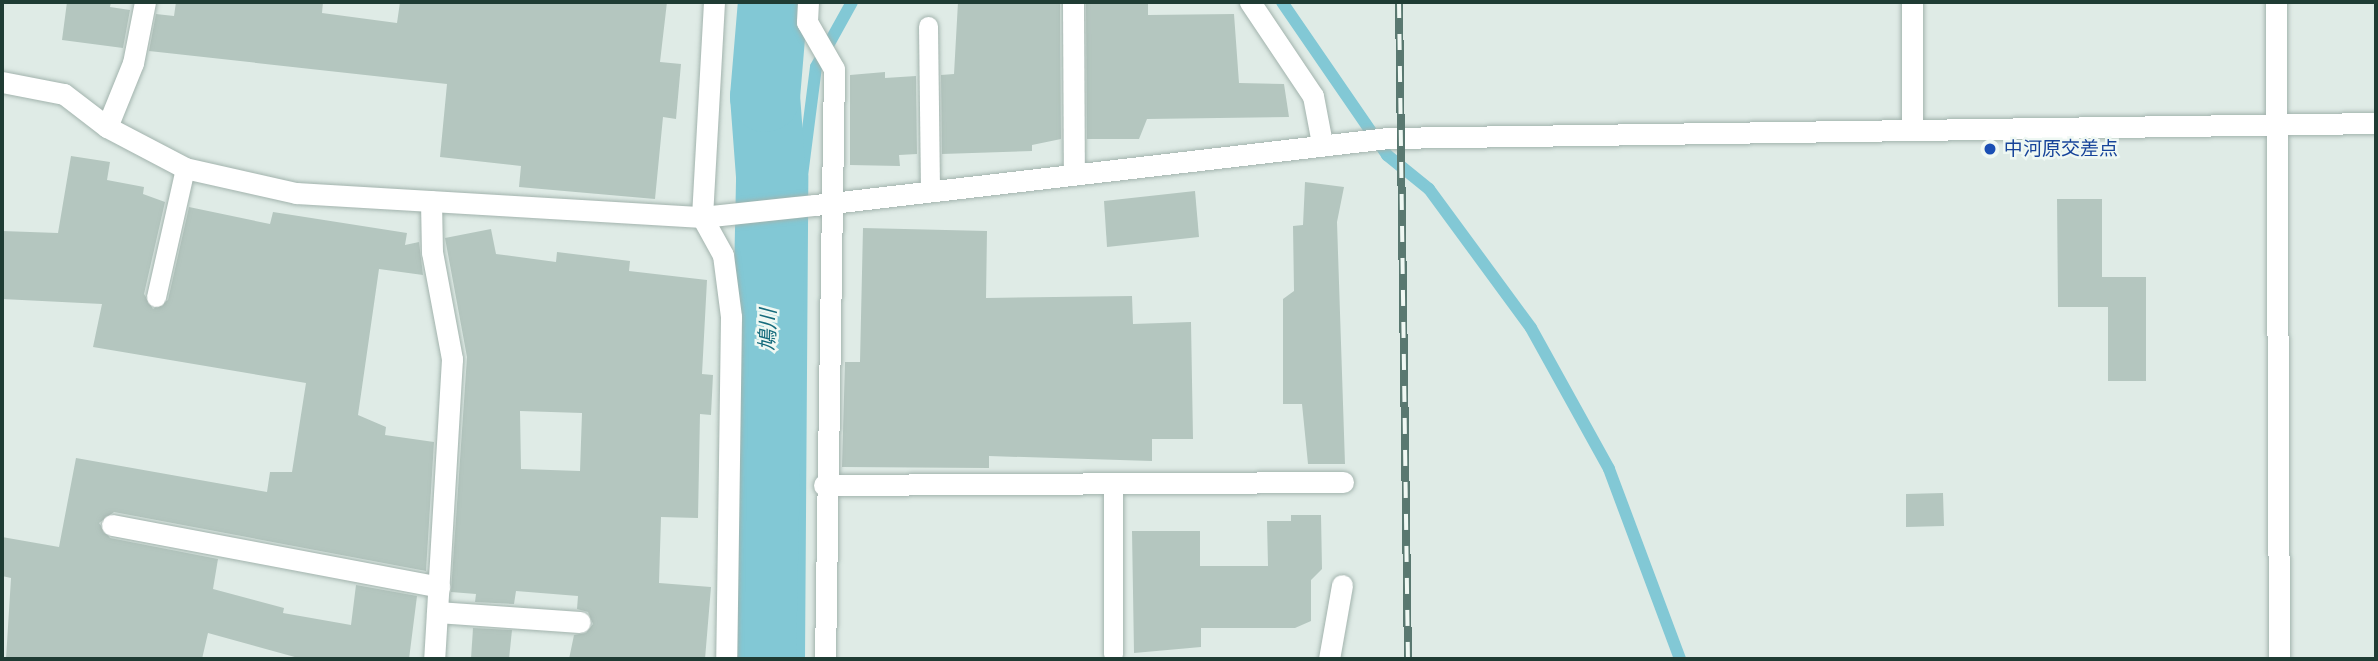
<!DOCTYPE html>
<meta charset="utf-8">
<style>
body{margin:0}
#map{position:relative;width:2378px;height:661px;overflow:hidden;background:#dfebe6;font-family:Jost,"Noto Sans JP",sans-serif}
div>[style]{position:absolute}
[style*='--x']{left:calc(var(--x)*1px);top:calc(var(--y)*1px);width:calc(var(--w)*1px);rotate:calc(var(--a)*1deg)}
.stream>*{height:12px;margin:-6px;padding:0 6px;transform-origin:6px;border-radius:6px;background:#82c8d5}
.river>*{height:70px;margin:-35px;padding:0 35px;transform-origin:35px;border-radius:35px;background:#82c8d5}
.building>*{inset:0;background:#b4c6bf}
.roads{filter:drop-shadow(0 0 2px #a2b3ad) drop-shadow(0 0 2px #a2b3ad)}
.lane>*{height:19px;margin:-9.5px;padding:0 9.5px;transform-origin:9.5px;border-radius:9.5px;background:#fff}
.street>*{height:21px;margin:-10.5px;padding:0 10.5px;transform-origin:10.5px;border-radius:10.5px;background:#fff}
.secondary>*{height:21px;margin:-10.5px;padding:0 10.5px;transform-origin:10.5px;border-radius:10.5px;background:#fff}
.rail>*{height:8px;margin-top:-4px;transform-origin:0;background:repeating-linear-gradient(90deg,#eff8f3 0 16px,#597870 0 32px);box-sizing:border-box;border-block:2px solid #597870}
.dots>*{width:19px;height:19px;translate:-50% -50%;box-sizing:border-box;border:4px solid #eff8f3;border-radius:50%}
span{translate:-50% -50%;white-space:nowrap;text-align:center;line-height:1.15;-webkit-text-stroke:5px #eff8f3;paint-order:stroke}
.transit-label{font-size:19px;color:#164399}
.left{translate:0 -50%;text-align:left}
.water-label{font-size:21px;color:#156b7c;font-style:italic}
.frame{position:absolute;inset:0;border:4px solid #1f3c34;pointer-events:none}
</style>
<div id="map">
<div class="stream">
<div style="--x:1282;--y:2;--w:186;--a:55.5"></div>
<div style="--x:1387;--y:155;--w:54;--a:39"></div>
<div style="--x:1429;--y:189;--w:172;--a:53.7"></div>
<div style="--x:1531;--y:328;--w:161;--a:61"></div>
<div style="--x:1609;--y:469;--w:203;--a:69.5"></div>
<div style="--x:799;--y:659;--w:483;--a:-89.6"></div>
<div style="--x:802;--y:176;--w:110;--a:-82.7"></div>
<div style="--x:816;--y:67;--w:74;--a:-61"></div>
</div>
<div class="river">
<div style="--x:761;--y:659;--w:483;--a:-88.8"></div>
<div style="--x:771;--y:176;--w:79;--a:-94.3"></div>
<div style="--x:765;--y:97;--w:95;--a:-85.2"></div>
</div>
<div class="building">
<div style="clip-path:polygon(67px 2px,111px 2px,110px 7px,130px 10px,123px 48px,62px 40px)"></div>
<div style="clip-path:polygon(176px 2px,323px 2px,322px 13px,397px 23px,400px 2px,667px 2px,660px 62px,681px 64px,676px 119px,663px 117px,655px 199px,519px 187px,521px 166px,440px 157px,447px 84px,149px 51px,156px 14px,174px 16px)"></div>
<div style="clip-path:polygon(958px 2px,1060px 2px,1061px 139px,1032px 145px,1032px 151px,942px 154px,941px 75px,954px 74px)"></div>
<div style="clip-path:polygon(1086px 2px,1148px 2px,1148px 15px,1234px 14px,1239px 83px,1284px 84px,1289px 117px,1147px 119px,1139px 139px,1087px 139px)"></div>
<div style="clip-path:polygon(885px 72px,885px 78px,916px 76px,917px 154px,899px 155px,900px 166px,850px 165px,850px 75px)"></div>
<div style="clip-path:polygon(71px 156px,110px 162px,107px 180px,144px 187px,143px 194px,165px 202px,144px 294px,153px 309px,168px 300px,189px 207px,270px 224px,273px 212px,407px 233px,405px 245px,419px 242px,423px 275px,379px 269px,358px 415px,386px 427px,385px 435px,434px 442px,426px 571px,114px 512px,99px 523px,110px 538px,218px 559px,213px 589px,284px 608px,283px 613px,351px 625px,356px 585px,417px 596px,409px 659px,302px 659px,208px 633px,202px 659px,6px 659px,11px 578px,2px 576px,2px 537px,59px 547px,76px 458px,267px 492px,270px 472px,292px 472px,306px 383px,93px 347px,102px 304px,2px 299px,2px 231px,58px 233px)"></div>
<div style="clip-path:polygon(1305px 182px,1344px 187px,1337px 222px,1345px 464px,1308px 464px,1302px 404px,1283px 404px,1283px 299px,1294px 291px,1293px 226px,1303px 225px)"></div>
<div style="clip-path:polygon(1195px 191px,1199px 237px,1107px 247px,1104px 201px)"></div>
<div style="clip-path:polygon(2057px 199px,2102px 199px,2102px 277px,2146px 277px,2146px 381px,2108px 381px,2108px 307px,2058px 307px)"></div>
<div style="clip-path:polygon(863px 228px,987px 231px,986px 298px,1132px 296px,1133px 324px,1191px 322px,1193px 439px,1152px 439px,1152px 461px,989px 456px,989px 468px,842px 467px,845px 362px,860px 362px)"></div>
<div style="clip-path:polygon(evenodd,491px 229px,496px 254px,556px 262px,557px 252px,630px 261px,629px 271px,707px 280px,702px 374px,713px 375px,711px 415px,700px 414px,698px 518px,661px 517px,659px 583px,711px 587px,705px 659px,569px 659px,574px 635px,586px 633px,593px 624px,588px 612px,577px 609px,578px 596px,516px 591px,514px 604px,475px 602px,476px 594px,451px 592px,467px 357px,445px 238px,491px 229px,520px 411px,582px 413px,580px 471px,521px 469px,520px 411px)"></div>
<div style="clip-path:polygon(1943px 493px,1944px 526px,1906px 527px,1906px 494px)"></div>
<div style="clip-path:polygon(1291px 515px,1321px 515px,1322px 569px,1311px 580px,1311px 621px,1295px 628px,1201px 628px,1201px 647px,1134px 653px,1132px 531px,1200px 531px,1200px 566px,1268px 566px,1267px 521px,1291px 521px)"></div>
<div style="clip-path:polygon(473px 628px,512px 630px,509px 659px,471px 659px)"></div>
</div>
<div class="roads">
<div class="lane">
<div style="--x:928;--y:26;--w:163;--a:89.3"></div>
<div style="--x:156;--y:297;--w:132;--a:-77.3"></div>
<div style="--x:1113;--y:484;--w:170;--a:90"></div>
</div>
<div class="street">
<div style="--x:714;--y:2;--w:215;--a:93.2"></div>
<div style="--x:702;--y:217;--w:43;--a:61.1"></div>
<div style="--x:723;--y:255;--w:63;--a:82.6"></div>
<div style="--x:731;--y:317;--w:342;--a:90.8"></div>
<div style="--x:808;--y:2;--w:20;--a:93"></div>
<div style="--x:807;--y:22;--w:54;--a:60.1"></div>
<div style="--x:834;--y:69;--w:590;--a:90.87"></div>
<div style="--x:1073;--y:2;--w:170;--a:89.7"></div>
<div style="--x:1250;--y:2;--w:113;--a:56.2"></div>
<div style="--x:1313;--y:96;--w:48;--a:79.2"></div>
<div style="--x:2;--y:82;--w:63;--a:11"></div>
<div style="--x:64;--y:94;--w:54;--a:37.5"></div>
<div style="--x:107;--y:127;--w:88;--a:27.7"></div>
<div style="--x:185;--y:168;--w:114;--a:12.7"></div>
<div style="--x:296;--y:193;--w:407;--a:3.4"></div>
<div style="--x:702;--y:217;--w:114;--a:-6.1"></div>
<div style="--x:107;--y:127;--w:69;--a:-67.9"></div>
<div style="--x:133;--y:63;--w:62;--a:-78.9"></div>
<div style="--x:1912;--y:128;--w:126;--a:-90"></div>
<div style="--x:431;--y:201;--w:51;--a:88.9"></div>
<div style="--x:432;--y:252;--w:109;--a:79.4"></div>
<div style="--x:452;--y:359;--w:301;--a:93.4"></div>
<div style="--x:824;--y:485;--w:519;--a:-0.33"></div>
<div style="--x:112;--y:525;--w:333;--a:10.7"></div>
<div style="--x:437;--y:612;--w:143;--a:4"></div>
<div style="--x:1329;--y:659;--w:75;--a:-80"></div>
</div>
<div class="secondary">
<div style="--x:2276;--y:2;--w:657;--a:89.74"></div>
<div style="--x:815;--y:205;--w:577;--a:-6.67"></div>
<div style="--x:1388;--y:138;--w:988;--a:-0.87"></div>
</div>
</div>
<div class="rail">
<div style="--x:1399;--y:2;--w:657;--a:89.22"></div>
</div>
<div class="dots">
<div style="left:1990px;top:149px;background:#1a4fb4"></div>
</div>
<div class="transit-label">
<span class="left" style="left:2004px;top:149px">中河原交差点</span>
</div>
<div class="water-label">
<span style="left:768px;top:330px;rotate:-89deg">鳩川</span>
</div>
<div class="frame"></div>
</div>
